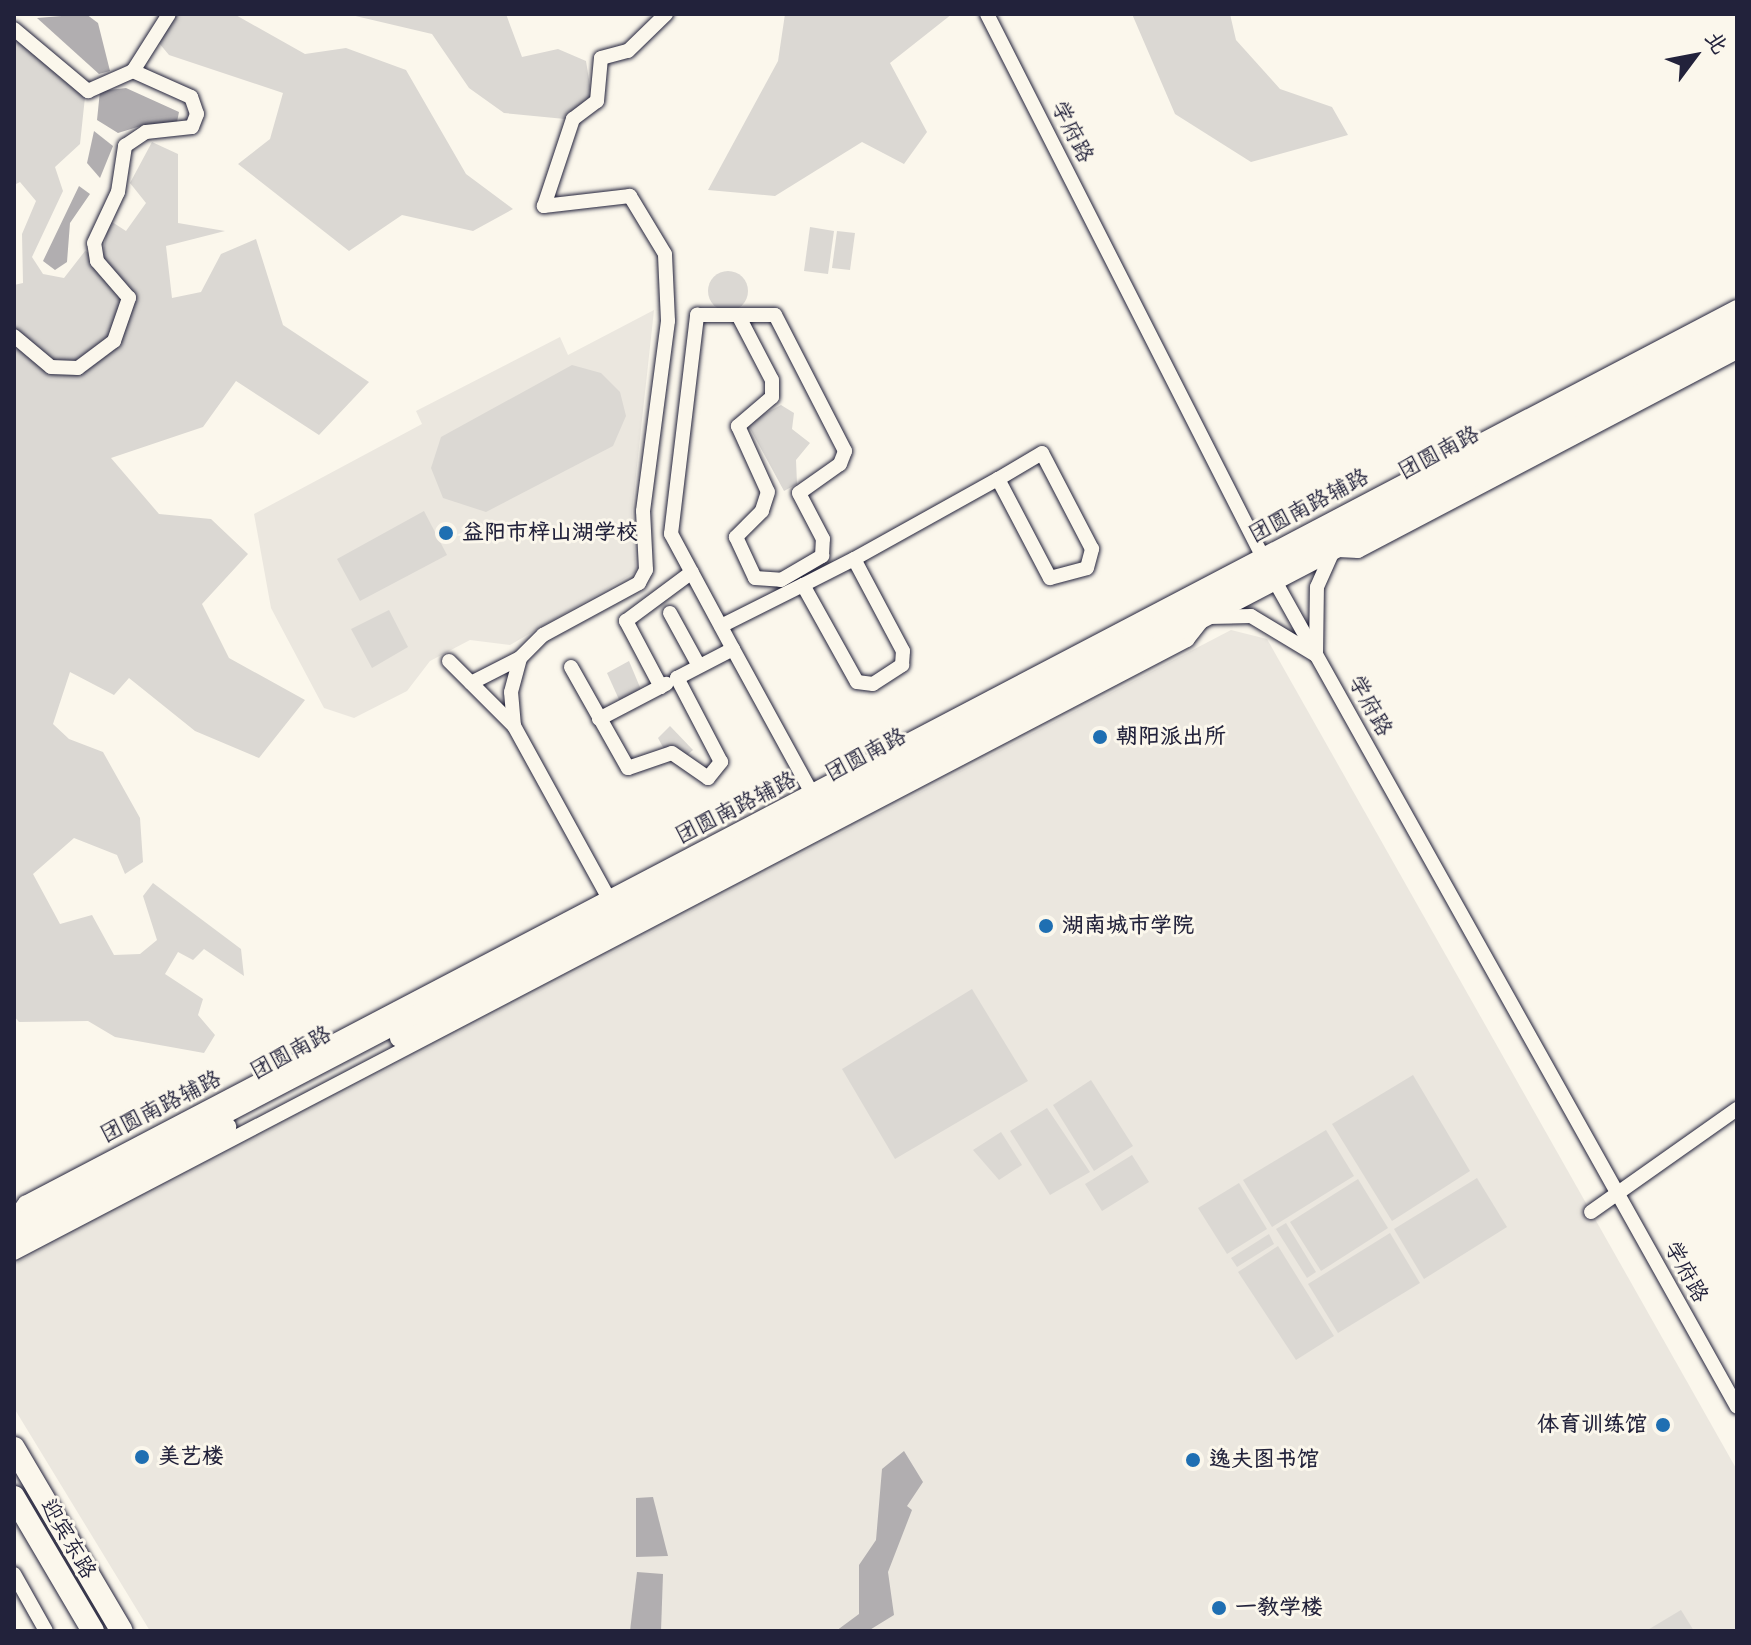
<!DOCTYPE html>
<meta charset="utf-8">
<style>
body{margin:0}
#map{position:relative;width:1751px;height:1645px;overflow:hidden;background:#fbf7ec;font-family:"Balsamiq Sans","LXGW WenKai TC",sans-serif}
div>[style]{position:absolute}
[style*='--x']{left:calc(var(--x)*1px);top:calc(var(--y)*1px);width:calc(var(--w)*1px);rotate:calc(var(--a)*1deg)}
.built>*{inset:0;background:#ebe7df}
.green>*{inset:0;background:#dbd8d3}
.round{border-radius:50%}
.water>*{inset:0;background:#b1aeb0}
.roads{filter:drop-shadow(0 0 2px #22223b) drop-shadow(0 0 2px #22223b)}
.minor>*{height:14px;margin:-7px;padding:0 7px;transform-origin:7px;border-radius:7px;background:#fbf7ec}
.major>*{height:18px;margin:-9px;padding:0 9px;transform-origin:9px;border-radius:9px;background:#fbf7ec}
.highway>*{height:22px;margin:-11px;padding:0 11px;transform-origin:11px;border-radius:11px;background:#fbf7ec}
.dots>*{width:22px;height:22px;translate:-50% -50%;box-sizing:border-box;border:4px solid #fbf7ec;border-radius:50%}
span{translate:-50% -50%;white-space:nowrap;text-align:center;line-height:1.15;-webkit-text-stroke:6px #fbf7ec;paint-order:stroke}
.street-label{font-size:22px;color:#22223b}
.poi-label{font-size:22px;color:#22223b;font-weight:700}
.left{translate:0 -50%;text-align:left}
.right{translate:-100% -50%;text-align:right}
.frame{position:absolute;inset:0;border:16px solid #22223b;pointer-events:none}
.north{position:absolute;left:1655px;top:16px;width:80px;height:80px;-webkit-text-stroke:6px #fbf7ec;paint-order:stroke;rotate:58deg;font-size:22px;font-weight:700;line-height:32px;text-align:center;color:#22223b}
.north::after{content:'';display:block;margin:auto;width:28px;height:36px;background:#22223b;clip-path:polygon(50% 0,100% 100%,50% 72%,0 100%)}
</style>
<div id="map">
<div class="built">
<div style="clip-path:polygon(654px 310px,632px 512px,636px 572px,510px 645px,470px 640px,430px 661px,407px 691px,354px 718px,324px 708px,271px 608px,254px 514px,422px 424px,416px 411px,560px 337px,568px 355px)"></div>
<div style="clip-path:polygon(1231px 630px,1267px 639px,1737px 1470px,1737px 1631px,150px 1631px,14px 1408px,14px 1264px)"></div>
</div>
<div class="green">
<div style="clip-path:polygon(155px 14px,234px 14px,305px 54px,346px 48px,406px 70px,466px 174px,513px 209px,473px 231px,402px 215px,349px 251px,238px 164px,270px 139px,283px 93px,169px 55px,159px 43px,169px 27px)"></div>
<div style="clip-path:polygon(347px 14px,506px 14px,522px 57px,558px 49px,586px 61px,592px 98px,565px 119px,504px 113px,469px 88px,432px 34px)"></div>
<div style="clip-path:polygon(785px 14px,952px 14px,890px 63px,927px 132px,904px 164px,862px 142px,775px 196px,708px 190px,778px 61px)"></div>
<div style="clip-path:polygon(1132px 14px,1230px 14px,1236px 40px,1280px 89px,1332px 107px,1348px 135px,1251px 162px,1175px 114px)"></div>
<div style="clip-path:polygon(14px 26px,85px 97px,80px 144px,55px 167px,63px 191px,32px 257px,43px 274px,64px 278px,85px 251px,102px 258px,109px 220px,126px 231px,146px 203px,130px 183px,152px 142px,178px 154px,178px 223px,225px 231px,166px 246px,172px 298px,201px 292px,221px 254px,256px 239px,283px 325px,369px 382px,319px 435px,236px 381px,203px 427px,111px 458px,159px 514px,211px 519px,248px 554px,202px 604px,229px 658px,305px 700px,259px 758px,195px 731px,129px 678px,114px 695px,70px 672px,53px 724px,69px 739px,103px 752px,140px 818px,143px 862px,125px 874px,117px 855px,74px 838px,33px 874px,60px 924px,92px 915px,114px 955px,140px 954px,157px 940px,143px 896px,153px 883px,241px 949px,244px 976px,204px 949px,193px 960px,178px 952px,165px 974px,203px 999px,198px 1015px,215px 1035px,204px 1053px,115px 1037px,88px 1021px,19px 1022px,14px 1016px,14px 285px,23px 283px,22px 234px,36px 201px,20px 182px,14px 185px)"></div>
<div style="clip-path:polygon(810px 227px,834px 231px,828px 274px,804px 271px)"></div>
<div style="clip-path:polygon(837px 231px,855px 233px,850px 270px,832px 268px)"></div>
<div class="round" style="left:708px;top:271px;width:40px;height:40px"></div>
<div style="clip-path:polygon(572px 365px,601px 373px,620px 392px,626px 416px,613px 446px,486px 512px,443px 498px,431px 468px,441px 437px)"></div>
<div style="clip-path:polygon(781px 405px,794px 413px,792px 429px,810px 443px,796px 460px,797px 484px,784px 491px,747px 423px)"></div>
<div style="clip-path:polygon(424px 511px,447px 555px,360px 601px,337px 559px)"></div>
<div style="clip-path:polygon(389px 610px,408px 647px,372px 668px,351px 629px)"></div>
<div style="clip-path:polygon(629px 661px,642px 692px,621px 704px,607px 673px)"></div>
<div style="clip-path:polygon(670px 726px,693px 750px,686px 756px,665px 751px,658px 738px)"></div>
<div style="clip-path:polygon(972px 989px,1028px 1081px,895px 1159px,842px 1069px)"></div>
<div style="clip-path:polygon(1413px 1075px,1470px 1171px,1392px 1221px,1332px 1124px)"></div>
<div style="clip-path:polygon(1091px 1080px,1133px 1146px,1094px 1171px,1053px 1105px)"></div>
<div style="clip-path:polygon(1047px 1108px,1090px 1172px,1050px 1195px,1010px 1131px)"></div>
<div style="clip-path:polygon(1326px 1130px,1354px 1176px,1272px 1227px,1243px 1180px)"></div>
<div style="clip-path:polygon(1001px 1132px,1022px 1165px,999px 1180px,973px 1150px)"></div>
<div style="clip-path:polygon(1132px 1155px,1149px 1182px,1102px 1211px,1085px 1184px)"></div>
<div style="clip-path:polygon(1477px 1178px,1507px 1227px,1424px 1279px,1394px 1229px)"></div>
<div style="clip-path:polygon(1358px 1179px,1388px 1228px,1321px 1271px,1290px 1222px)"></div>
<div style="clip-path:polygon(1239px 1183px,1267px 1229px,1227px 1254px,1198px 1208px)"></div>
<div style="clip-path:polygon(1286px 1223px,1316px 1272px,1307px 1278px,1276px 1229px)"></div>
<div style="clip-path:polygon(1390px 1233px,1420px 1283px,1338px 1333px,1308px 1284px)"></div>
<div style="clip-path:polygon(1269px 1234px,1274px 1244px,1237px 1267px,1231px 1258px)"></div>
<div style="clip-path:polygon(1278px 1246px,1334px 1336px,1296px 1360px,1238px 1272px)"></div>
<div style="clip-path:polygon(1681px 1610px,1694px 1631px,1646px 1631px)"></div>
</div>
<div class="water">
<div style="clip-path:polygon(86px 14px,98px 23px,110px 71px,99px 74px,37px 18px)"></div>
<div style="clip-path:polygon(126px 88px,179px 112px,177px 122px,166px 131px,144px 125px,118px 133px,97px 120px,100px 91px)"></div>
<div style="clip-path:polygon(94px 131px,113px 146px,100px 178px,87px 163px)"></div>
<div style="clip-path:polygon(79px 186px,90px 194px,70px 223px,67px 262px,55px 270px,43px 261px)"></div>
<div style="clip-path:polygon(904px 1451px,923px 1482px,907px 1506px,912px 1510px,888px 1572px,894px 1615px,868px 1631px,836px 1631px,859px 1614px,859px 1565px,876px 1540px,882px 1469px)"></div>
<div style="clip-path:polygon(653px 1497px,668px 1556px,636px 1557px,636px 1498px)"></div>
<div style="clip-path:polygon(637px 1572px,663px 1574px,661px 1631px,630px 1631px)"></div>
</div>
<div class="roads">
<div class="minor">
<div style="--x:987;--y:14;--w:638;--a:63.07"></div>
<div style="--x:1276;--y:583;--w:944;--a:60.77"></div>
<div style="--x:14;--y:29;--w:97;--a:40"></div>
<div style="--x:88;--y:91;--w:49;--a:-24"></div>
<div style="--x:133;--y:71;--w:67;--a:-57.7"></div>
<div style="--x:14;--y:336;--w:48;--a:40"></div>
<div style="--x:51;--y:367;--w:27;--a:2"></div>
<div style="--x:78;--y:368;--w:45;--a:-36.9"></div>
<div style="--x:114;--y:341;--w:46;--a:-70.8"></div>
<div style="--x:129;--y:298;--w:49;--a:-130.9"></div>
<div style="--x:97;--y:261;--w:18;--a:-99"></div>
<div style="--x:94;--y:243;--w:56;--a:-64.8"></div>
<div style="--x:118;--y:192;--w:47;--a:-81.3"></div>
<div style="--x:125;--y:146;--w:25;--a:-34"></div>
<div style="--x:146;--y:132;--w:46;--a:-6.2"></div>
<div style="--x:192;--y:127;--w:14;--a:-69"></div>
<div style="--x:197;--y:114;--w:18;--a:-109"></div>
<div style="--x:191;--y:97;--w:64;--a:-155.9"></div>
<div style="--x:1338;--y:550;--w:20;--a:3"></div>
<div style="--x:1358;--y:551;--w:428;--a:-27.7"></div>
<div style="--x:854;--y:559;--w:165;--a:-29.1"></div>
<div style="--x:998;--y:479;--w:112;--a:62.3"></div>
<div style="--x:1050;--y:578;--w:38;--a:-15"></div>
<div style="--x:1087;--y:568;--w:20;--a:-75"></div>
<div style="--x:1092;--y:549;--w:108;--a:-117.5"></div>
<div style="--x:1042;--y:453;--w:51;--a:149.4"></div>
<div style="--x:670;--y:613;--w:60;--a:61.3"></div>
<div style="--x:1208;--y:617;--w:43;--a:-1.3"></div>
<div style="--x:1251;--y:616;--w:76;--a:31"></div>
<div style="--x:1316;--y:655;--w:68;--a:-89.2"></div>
<div style="--x:1317;--y:587;--w:37;--a:-66"></div>
<div style="--x:721;--y:626;--w:92;--a:-26.6"></div>
<div style="--x:803;--y:585;--w:111;--a:60.9"></div>
<div style="--x:857;--y:682;--w:16;--a:7"></div>
<div style="--x:873;--y:684;--w:35;--a:-33"></div>
<div style="--x:902;--y:665;--w:14;--a:-86"></div>
<div style="--x:903;--y:651;--w:104;--a:-118"></div>
<div style="--x:854;--y:559;--w:57;--a:153"></div>
<div style="--x:733;--y:649;--w:131;--a:-118.3"></div>
<div style="--x:671;--y:534;--w:221;--a:-83.2"></div>
<div style="--x:697;--y:315;--w:41;--a:0"></div>
<div style="--x:738;--y:315;--w:73;--a:62.4"></div>
<div style="--x:772;--y:380;--w:17;--a:90"></div>
<div style="--x:772;--y:397;--w:45;--a:139.5"></div>
<div style="--x:738;--y:426;--w:72;--a:65.6"></div>
<div style="--x:768;--y:492;--w:20;--a:108"></div>
<div style="--x:762;--y:511;--w:37;--a:135"></div>
<div style="--x:736;--y:537;--w:45;--a:65.1"></div>
<div style="--x:755;--y:578;--w:26;--a:4"></div>
<div style="--x:781;--y:580;--w:48;--a:-30.3"></div>
<div style="--x:822;--y:556;--w:17;--a:-87"></div>
<div style="--x:823;--y:539;--w:52;--a:-117.6"></div>
<div style="--x:799;--y:493;--w:50;--a:-35.3"></div>
<div style="--x:840;--y:464;--w:14;--a:-69"></div>
<div style="--x:845;--y:451;--w:153;--a:-117.2"></div>
<div style="--x:775;--y:315;--w:37;--a:180"></div>
<div style="--x:449;--y:661;--w:92;--a:45"></div>
<div style="--x:571;--y:667;--w:116;--a:60.6"></div>
<div style="--x:628;--y:768;--w:46;--a:-18.8"></div>
<div style="--x:672;--y:753;--w:44;--a:34.8"></div>
<div style="--x:708;--y:778;--w:21;--a:-51"></div>
<div style="--x:721;--y:762;--w:95;--a:-117.6"></div>
<div style="--x:677;--y:678;--w:63;--a:-27.4"></div>
<div style="--x:733;--y:649;--w:171;--a:61.3"></div>
<div style="--x:471;--y:683;--w:55;--a:-27"></div>
<div style="--x:661;--y:687;--w:75;--a:-117.9"></div>
<div style="--x:626;--y:621;--w:82;--a:-36.6"></div>
<div style="--x:599;--y:719;--w:76;--a:-27.6"></div>
<div style="--x:613;--y:906;--w:205;--a:-118.8"></div>
<div style="--x:514;--y:726;--w:34;--a:-95"></div>
<div style="--x:511;--y:692;--w:35;--a:-75"></div>
<div style="--x:520;--y:658;--w:33;--a:-45"></div>
<div style="--x:543;--y:635;--w:109;--a:-28.4"></div>
<div style="--x:639;--y:583;--w:15;--a:-62"></div>
<div style="--x:646;--y:570;--w:59;--a:-92.9"></div>
<div style="--x:643;--y:511;--w:192;--a:-82.5"></div>
<div style="--x:668;--y:321;--w:67;--a:-92.6"></div>
<div style="--x:665;--y:254;--w:68;--a:-121.1"></div>
<div style="--x:630;--y:196;--w:87;--a:173.4"></div>
<div style="--x:544;--y:206;--w:92;--a:-71.6"></div>
<div style="--x:573;--y:119;--w:30;--a:-37"></div>
<div style="--x:597;--y:101;--w:43;--a:-84.7"></div>
<div style="--x:601;--y:58;--w:28;--a:-15"></div>
<div style="--x:628;--y:51;--w:53;--a:-44.2"></div>
<div style="--x:1591;--y:1212;--w:179;--a:-35.2"></div>
<div style="--x:14;--y:1218;--w:19;--a:-54"></div>
<div style="--x:25;--y:1203;--w:1932;--a:-27.63"></div>
<div style="--x:14;--y:1253;--w:1324;--a:-27.59"></div>
<div style="--x:1187;--y:640;--w:24;--a:-52"></div>
<div style="--x:14;--y:1574;--w:65;--a:60.7"></div>
</div>
<div class="major">
<div style="--x:399;--y:1038;--w:1509;--a:-27.55"></div>
<div style="--x:14;--y:1225;--w:1945;--a:-27.66"></div>
<div style="--x:14;--y:1241;--w:242;--a:-28.2"></div>
</div>
<div class="highway">
<div style="--x:14;--y:1448;--w:212;--a:59.5"></div>
<div style="--x:14;--y:1497;--w:156;--a:59.5"></div>
</div>
</div>
<div class="dots">
<div style="left:446px;top:533px;background:#1f6fb2"></div>
<div style="left:1100px;top:737px;background:#1f6fb2"></div>
<div style="left:1046px;top:926px;background:#1f6fb2"></div>
<div style="left:1663px;top:1425px;background:#1f6fb2"></div>
<div style="left:142px;top:1457px;background:#1f6fb2"></div>
<div style="left:1193px;top:1460px;background:#1f6fb2"></div>
<div style="left:1219px;top:1608px;background:#1f6fb2"></div>
</div>
<div class="street-label">
<span style="left:1072px;top:132px;rotate:63deg">学府路</span>
<span style="left:1439px;top:453px;rotate:-28deg">团圆南路</span>
<span style="left:1309px;top:506px;rotate:-28deg">团圆南路辅路</span>
<span style="left:1370px;top:706px;rotate:61deg">学府路</span>
<span style="left:866px;top:755px;rotate:-28deg">团圆南路</span>
<span style="left:736px;top:808px;rotate:-27deg">团圆南路辅路</span>
<span style="left:291px;top:1053px;rotate:-28deg">团圆南路</span>
<span style="left:161px;top:1107px;rotate:-27deg">团圆南路辅路</span>
<span style="left:1686px;top:1272px;rotate:61deg">学府路</span>
<span style="left:68px;top:1539px;rotate:60deg">迎宾东路</span>
</div>
<div class="poi-label">
<span class="left" style="left:462px;top:533px">益阳市梓山湖学校</span>
<span class="left" style="left:1116px;top:737px">朝阳派出所</span>
<span class="left" style="left:1062px;top:926px">湖南城市学院</span>
<span class="right" style="left:1647px;top:1425px">体育训练馆</span>
<span class="left" style="left:158px;top:1457px">美艺楼</span>
<span class="left" style="left:1209px;top:1460px">逸夫图书馆</span>
<span class="left" style="left:1235px;top:1608px">一教学楼</span>
</div>
<div class="frame"></div>
<div class="north">北</div>
</div>
